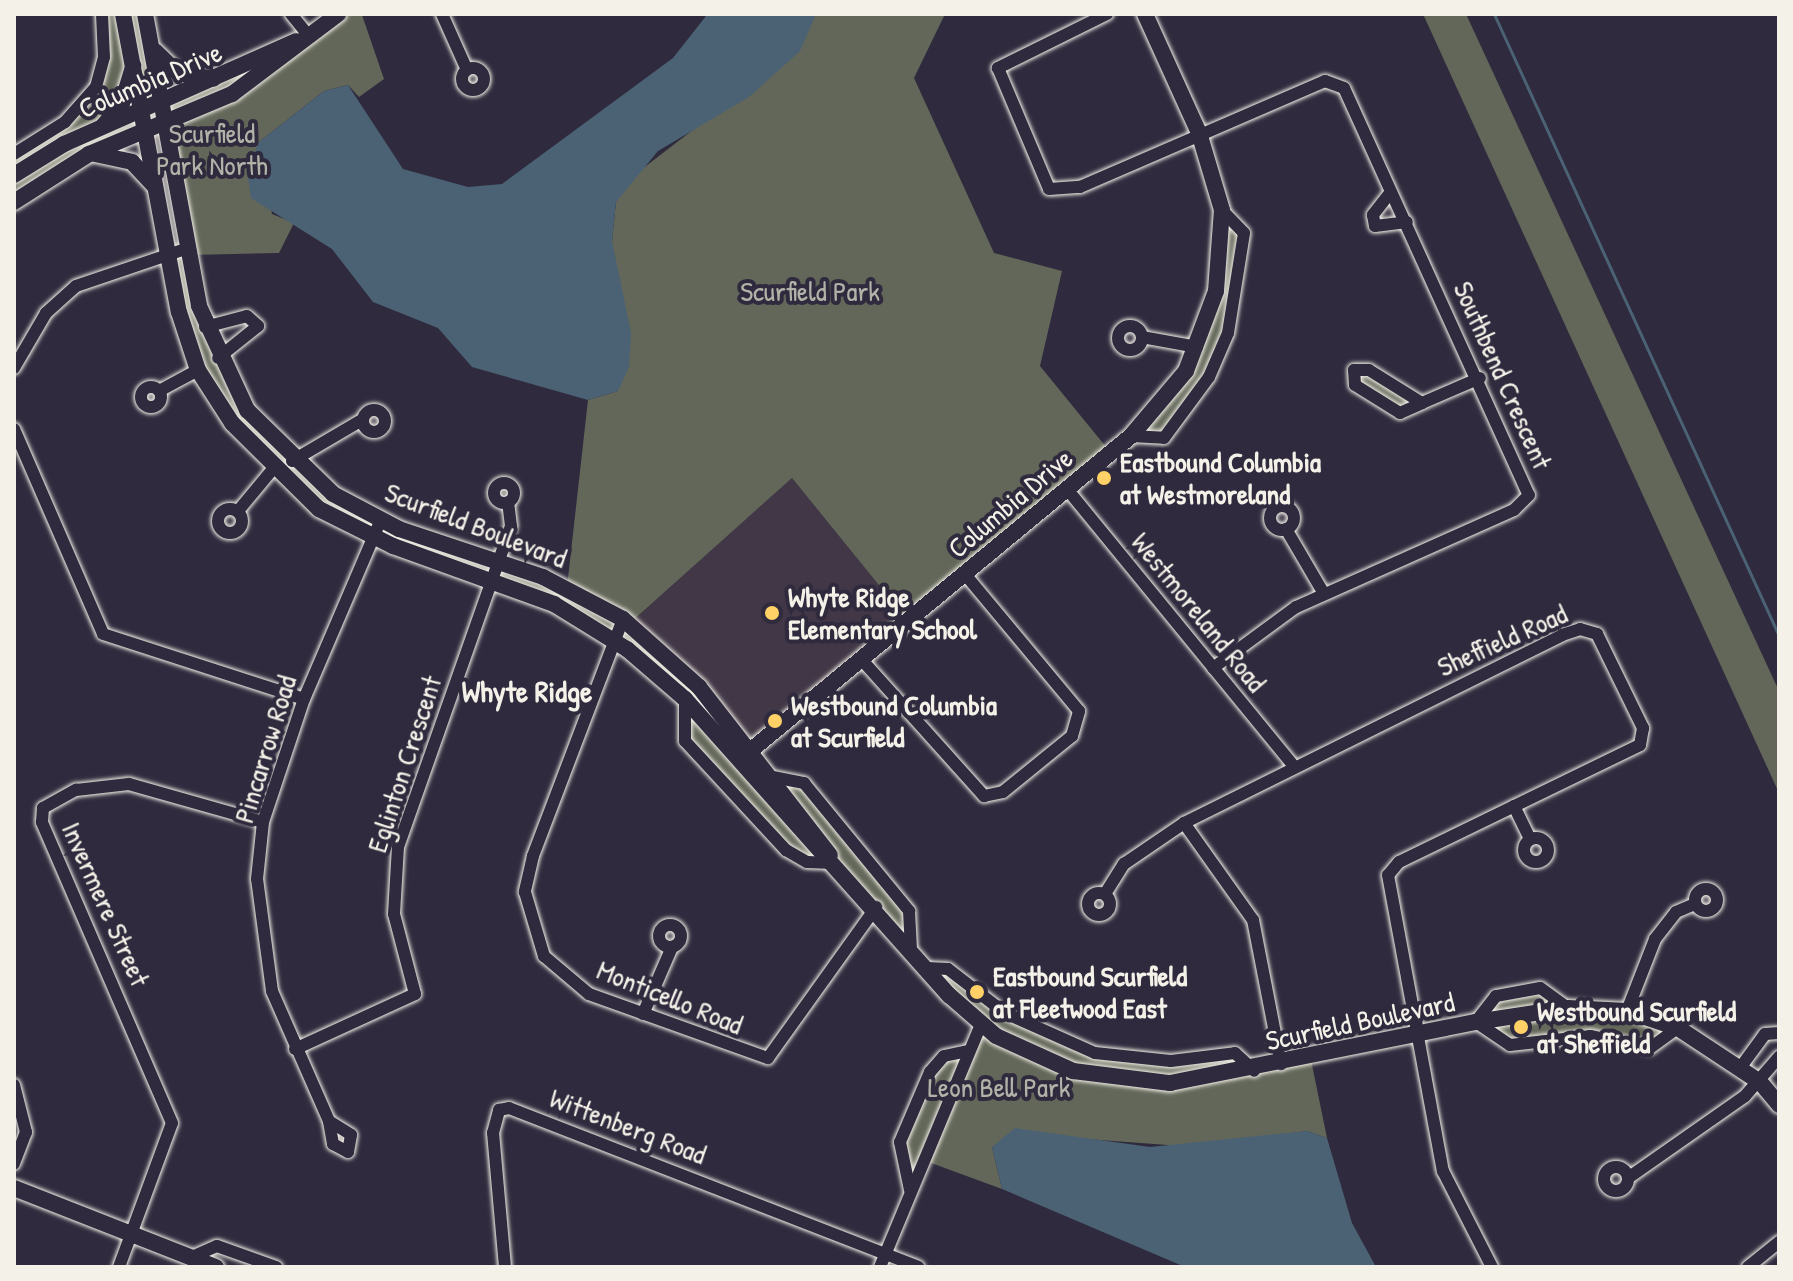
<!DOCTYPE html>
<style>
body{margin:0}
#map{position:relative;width:1793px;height:1281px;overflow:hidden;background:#2f2a3d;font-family:"Patrick Hand",sans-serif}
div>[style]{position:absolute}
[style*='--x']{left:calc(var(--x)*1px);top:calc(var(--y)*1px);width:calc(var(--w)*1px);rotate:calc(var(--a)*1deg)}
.built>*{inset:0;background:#413746}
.green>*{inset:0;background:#626759}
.water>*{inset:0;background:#4b6275}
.stream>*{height:3px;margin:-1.5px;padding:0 1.5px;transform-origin:1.5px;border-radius:1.5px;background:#4b6275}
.roads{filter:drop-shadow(0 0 2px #f4f1e8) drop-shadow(0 0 2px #f4f1e8)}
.minor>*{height:12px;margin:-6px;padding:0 6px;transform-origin:6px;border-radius:6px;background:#2f2a3d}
.minor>.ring{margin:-6px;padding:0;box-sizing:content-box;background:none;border:12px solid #2f2a3d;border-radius:50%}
.tertiary>*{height:16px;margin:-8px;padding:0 8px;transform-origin:8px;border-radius:8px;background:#2f2a3d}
.dots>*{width:22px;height:22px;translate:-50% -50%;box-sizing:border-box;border:4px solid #2f2a3d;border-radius:50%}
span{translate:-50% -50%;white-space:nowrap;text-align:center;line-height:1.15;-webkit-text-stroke:8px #2f2a3d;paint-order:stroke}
.street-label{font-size:28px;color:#f4f1e8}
.park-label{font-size:28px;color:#b2b3a8}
.poi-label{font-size:28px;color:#f4f1e8;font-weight:700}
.left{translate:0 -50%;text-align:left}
.neighbourhood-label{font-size:30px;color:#f4f1e8;font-weight:700}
.frame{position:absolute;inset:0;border:16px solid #f4f1e8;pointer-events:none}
</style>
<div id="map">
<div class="built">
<div style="clip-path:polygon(792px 478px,908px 621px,751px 749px,630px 623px)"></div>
</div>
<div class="green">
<div style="clip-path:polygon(evenodd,102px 14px,145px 14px,164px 102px,338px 14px,362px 15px,384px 79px,359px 97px,348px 85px,324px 91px,259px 142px,272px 214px,294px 223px,279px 253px,188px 255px,218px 358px,292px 461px,399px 529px,567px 587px,588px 400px,618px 391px,612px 241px,616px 202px,629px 179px,698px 126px,816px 14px,945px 14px,914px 78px,994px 253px,1062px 271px,1040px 366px,1111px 453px,908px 621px,792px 478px,630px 623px,773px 777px,804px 783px,909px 911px,911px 948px,838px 863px,807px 862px,786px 850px,685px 741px,685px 699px,554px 604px,393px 546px,272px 470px,198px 370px,167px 253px,187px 255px,164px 103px,144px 111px,147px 128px,14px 202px,14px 154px,65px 122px,96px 87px,102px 14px,135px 63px,133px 116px,113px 116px,135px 63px)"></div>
<div style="clip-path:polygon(1423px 14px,1466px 14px,1779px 691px,1779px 793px)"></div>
<div style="clip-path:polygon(1222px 210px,1238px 220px,1239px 293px,1209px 377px,1164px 438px,1131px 436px,1150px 420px,1209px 321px)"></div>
<div style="clip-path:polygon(1361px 368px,1422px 403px,1400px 413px,1355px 385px)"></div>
<div style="clip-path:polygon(928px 968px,948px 969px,1005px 1013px,1119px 1058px,1235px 1053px,1255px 1071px,1310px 1055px,1327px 1138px,1307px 1131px,1195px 1147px,1059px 1137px,992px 1147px,1002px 1189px,923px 1160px,910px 1190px,900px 1142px,944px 1056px,967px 1051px,981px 1025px)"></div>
<div style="clip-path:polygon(1540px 988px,1568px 1008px,1678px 1028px,1650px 1048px,1590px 1036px,1510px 1045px,1476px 1022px,1496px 996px)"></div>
</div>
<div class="water">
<div style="clip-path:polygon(816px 14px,800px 51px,749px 97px,658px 151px,616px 202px,612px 241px,631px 333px,629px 367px,618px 391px,588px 400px,472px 367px,438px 328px,373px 302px,332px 249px,251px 198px,247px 170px,259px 142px,324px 91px,348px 85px,403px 169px,468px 187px,502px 184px,673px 58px,706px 16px)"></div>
<div style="clip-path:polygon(1015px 1128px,1150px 1147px,1307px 1131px,1327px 1138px,1352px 1223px,1376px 1267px,1185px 1267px,1002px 1189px,992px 1147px)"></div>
</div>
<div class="stream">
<div style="--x:1494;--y:14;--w:684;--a:65.38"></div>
</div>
<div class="roads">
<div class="minor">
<div style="--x:291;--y:14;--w:28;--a:51"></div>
<div style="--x:442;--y:14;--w:61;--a:65.9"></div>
<div style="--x:1107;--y:14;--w:122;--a:153.6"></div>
<div style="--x:998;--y:68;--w:131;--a:67.1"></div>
<div style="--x:1049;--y:189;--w:31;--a:-4"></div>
<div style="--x:1080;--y:187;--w:267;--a:-23.4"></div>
<div style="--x:1325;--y:81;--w:20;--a:20"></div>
<div style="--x:1344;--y:88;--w:447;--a:65.6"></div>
<div style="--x:1529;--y:495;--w:21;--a:135"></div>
<div style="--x:1514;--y:510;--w:239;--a:156"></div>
<div style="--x:1296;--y:607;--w:103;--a:143.7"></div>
<div class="ring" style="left:462px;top:68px;width:10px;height:10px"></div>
<div style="--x:14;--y:154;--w:60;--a:-32.1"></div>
<div style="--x:65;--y:122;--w:47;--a:-48.5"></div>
<div style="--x:96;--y:87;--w:31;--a:-75"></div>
<div style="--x:104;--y:57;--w:43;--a:-92.7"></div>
<div style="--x:1390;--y:193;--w:28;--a:128"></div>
<div style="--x:1373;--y:215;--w:11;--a:80"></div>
<div style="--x:1375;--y:226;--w:32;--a:-7"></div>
<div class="ring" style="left:1118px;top:326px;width:12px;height:12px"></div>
<div style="--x:205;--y:327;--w:43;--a:-14.7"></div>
<div style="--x:247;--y:316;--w:15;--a:42"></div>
<div style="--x:258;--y:326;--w:51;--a:141.3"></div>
<div style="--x:1142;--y:337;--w:56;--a:10.3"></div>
<div style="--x:14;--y:368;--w:64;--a:-59.8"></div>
<div style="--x:46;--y:313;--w:40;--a:-42"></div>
<div style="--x:76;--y:286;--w:115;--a:-18.7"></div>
<div class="ring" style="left:141px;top:387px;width:8px;height:8px"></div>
<div style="--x:159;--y:391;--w:44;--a:-28.3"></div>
<div style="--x:1422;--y:403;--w:62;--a:-148.1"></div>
<div style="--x:1369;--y:370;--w:15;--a:180"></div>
<div style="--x:1354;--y:370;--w:15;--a:86"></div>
<div style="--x:1355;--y:385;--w:53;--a:31.9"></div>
<div style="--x:1400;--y:413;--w:24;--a:-24"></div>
<div style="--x:1422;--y:403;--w:63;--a:-23.3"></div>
<div class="ring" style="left:363px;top:410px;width:10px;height:10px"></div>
<div style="--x:14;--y:429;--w:223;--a:66.5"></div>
<div style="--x:103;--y:634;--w:211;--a:17.9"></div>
<div style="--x:1131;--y:436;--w:33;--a:3"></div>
<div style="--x:1164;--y:438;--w:76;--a:-53.6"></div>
<div style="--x:1209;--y:377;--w:48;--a:-66.6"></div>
<div style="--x:1228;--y:333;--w:101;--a:-80.9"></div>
<div style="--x:1244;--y:233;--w:32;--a:-134"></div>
<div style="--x:292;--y:461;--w:81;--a:-30.4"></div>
<div class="ring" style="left:494px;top:483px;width:8px;height:8px"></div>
<div style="--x:1067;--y:489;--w:357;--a:50.7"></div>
<div class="ring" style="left:1270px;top:506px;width:12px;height:12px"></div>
<div class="ring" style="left:218px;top:509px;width:12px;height:12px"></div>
<div style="--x:238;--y:511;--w:53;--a:-50.3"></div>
<div style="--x:1286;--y:529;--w:73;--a:59.6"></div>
<div style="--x:623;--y:619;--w:254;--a:110.8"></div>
<div style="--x:533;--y:856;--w:37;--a:103"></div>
<div style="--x:525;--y:892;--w:67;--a:73.5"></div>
<div style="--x:544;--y:956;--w:59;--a:40.2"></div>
<div style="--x:589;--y:994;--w:190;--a:19.7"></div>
<div style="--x:768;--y:1058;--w:186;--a:-54.4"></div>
<div style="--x:862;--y:660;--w:183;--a:48.1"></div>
<div style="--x:984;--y:796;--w:19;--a:-12"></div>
<div style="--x:1003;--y:792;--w:89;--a:-39.1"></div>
<div style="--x:1072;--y:736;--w:26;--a:-74"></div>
<div style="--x:1079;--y:711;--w:178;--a:-129.8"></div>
<div style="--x:685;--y:699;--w:42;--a:90"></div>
<div style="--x:685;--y:741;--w:149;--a:47.2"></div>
<div style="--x:786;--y:850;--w:24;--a:30"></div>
<div style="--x:807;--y:862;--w:26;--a:2"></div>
<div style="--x:773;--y:777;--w:32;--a:11"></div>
<div style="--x:804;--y:783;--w:166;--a:50.6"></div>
<div style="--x:909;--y:911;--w:37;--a:87"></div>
<div style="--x:1514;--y:806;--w:37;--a:64"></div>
<div style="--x:1184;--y:823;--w:119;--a:54.6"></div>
<div style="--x:1253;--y:920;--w:147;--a:79"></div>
<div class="ring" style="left:1524px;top:838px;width:12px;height:12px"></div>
<div class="ring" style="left:1695px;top:889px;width:10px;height:10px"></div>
<div class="ring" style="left:1088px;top:893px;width:10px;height:10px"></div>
<div style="--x:1105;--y:894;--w:36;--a:-58"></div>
<div style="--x:1124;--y:864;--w:73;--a:-34.3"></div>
<div style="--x:1184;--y:823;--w:422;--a:-26.4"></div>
<div style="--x:1562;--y:635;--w:19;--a:-18"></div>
<div style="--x:1580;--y:629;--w:18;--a:16"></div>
<div style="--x:1597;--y:634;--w:105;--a:63.9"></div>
<div style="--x:1643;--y:728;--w:17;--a:100"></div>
<div style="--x:1640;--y:745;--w:268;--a:154.1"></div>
<div style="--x:1399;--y:862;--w:17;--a:130"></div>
<div style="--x:1388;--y:875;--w:301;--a:79.5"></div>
<div style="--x:1443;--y:1171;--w:108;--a:63"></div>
<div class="ring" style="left:659px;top:925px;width:10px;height:10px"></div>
<div style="--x:928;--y:968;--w:20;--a:3"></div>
<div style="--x:948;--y:969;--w:72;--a:37.7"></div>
<div style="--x:1005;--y:1013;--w:98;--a:24"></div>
<div style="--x:1095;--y:1053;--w:76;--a:6"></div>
<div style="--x:1171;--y:1061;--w:64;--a:-7.1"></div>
<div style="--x:1235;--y:1053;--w:26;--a:43"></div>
<div style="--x:1568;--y:1008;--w:34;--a:-144"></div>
<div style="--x:1540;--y:988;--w:45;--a:169.7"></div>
<div style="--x:1496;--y:996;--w:33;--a:128"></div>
<div style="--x:1476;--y:1022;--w:41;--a:34.1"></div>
<div style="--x:1510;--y:1045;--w:81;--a:-6.4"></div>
<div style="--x:1590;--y:1036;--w:61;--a:11.3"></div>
<div style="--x:1650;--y:1048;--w:34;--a:-36"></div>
<div style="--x:1627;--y:1011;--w:77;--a:-68.7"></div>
<div style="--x:1655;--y:939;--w:34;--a:-52"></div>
<div style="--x:1676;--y:912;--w:21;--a:-23"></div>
<div style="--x:643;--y:1014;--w:73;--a:-66.6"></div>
<div style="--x:295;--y:1049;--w:132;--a:-24.6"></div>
<div style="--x:415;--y:994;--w:83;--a:-104.7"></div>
<div style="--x:394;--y:914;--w:67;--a:-86.6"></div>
<div style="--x:398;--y:847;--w:340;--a:-70.6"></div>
<div style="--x:511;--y:526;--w:24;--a:-97"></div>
<div style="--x:1740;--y:1068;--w:42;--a:-53.7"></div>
<div style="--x:1765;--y:1034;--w:14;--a:-4"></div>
<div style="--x:14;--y:1085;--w:49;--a:75.7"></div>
<div style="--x:26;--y:1132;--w:34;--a:111"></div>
<div style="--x:329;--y:1121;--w:142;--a:-113.7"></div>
<div style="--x:272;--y:991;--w:113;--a:-97.6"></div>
<div style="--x:257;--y:879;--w:57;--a:-84"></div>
<div style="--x:263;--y:822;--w:130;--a:-71.6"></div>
<div style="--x:304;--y:699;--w:196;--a:-66.8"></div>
<div style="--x:329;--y:1121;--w:26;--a:32"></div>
<div style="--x:351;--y:1135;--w:17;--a:100"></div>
<div style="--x:348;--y:1152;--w:17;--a:-152"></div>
<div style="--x:333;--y:1144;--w:23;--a:-100"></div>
<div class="ring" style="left:1604px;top:1167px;width:12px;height:12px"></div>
<div style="--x:1628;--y:1178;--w:143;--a:-35"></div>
<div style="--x:1745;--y:1096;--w:52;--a:-48.9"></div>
<div style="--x:910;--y:1190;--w:49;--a:-101.8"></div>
<div style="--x:900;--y:1142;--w:76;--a:-66.8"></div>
<div style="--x:930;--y:1072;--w:21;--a:-49"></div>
<div style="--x:944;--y:1056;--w:24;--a:-12"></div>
<div style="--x:192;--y:1257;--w:27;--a:-24"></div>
<div style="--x:217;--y:1246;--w:63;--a:19.6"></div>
<div style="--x:119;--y:1267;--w:153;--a:-69.8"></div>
<div style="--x:172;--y:1123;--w:328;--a:-113.4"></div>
<div style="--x:42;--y:822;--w:14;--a:-86"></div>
<div style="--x:43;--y:808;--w:38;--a:-29"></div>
<div style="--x:76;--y:790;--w:53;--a:-6.5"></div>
<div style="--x:129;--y:784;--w:139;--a:15.8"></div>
<div style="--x:505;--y:1267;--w:135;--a:-95.1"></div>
<div style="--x:493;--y:1133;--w:24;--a:-75"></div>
<div style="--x:499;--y:1110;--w:10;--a:-11"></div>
<div style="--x:509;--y:1108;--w:439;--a:21.2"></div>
<div style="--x:880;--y:1267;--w:263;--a:-67.4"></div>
<div style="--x:1748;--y:1267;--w:40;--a:-39"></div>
</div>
<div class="tertiary">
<div style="--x:123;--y:14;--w:303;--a:79.4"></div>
<div style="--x:179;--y:312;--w:61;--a:71.9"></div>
<div style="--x:198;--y:370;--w:63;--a:57.3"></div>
<div style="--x:232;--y:423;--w:122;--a:44.7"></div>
<div style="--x:319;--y:509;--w:83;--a:26.6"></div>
<div style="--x:393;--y:546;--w:171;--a:19.8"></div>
<div style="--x:554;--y:604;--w:86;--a:31.7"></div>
<div style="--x:627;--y:649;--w:77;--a:40.8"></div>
<div style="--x:685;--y:699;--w:397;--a:48.3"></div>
<div style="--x:949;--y:995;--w:62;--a:41.1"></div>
<div style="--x:996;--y:1036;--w:85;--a:24.4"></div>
<div style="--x:1073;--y:1071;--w:98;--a:7.1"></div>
<div style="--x:1170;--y:1083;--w:312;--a:-11.3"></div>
<div style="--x:1476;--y:1022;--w:93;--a:-8.7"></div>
<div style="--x:1568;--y:1008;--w:59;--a:2.9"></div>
<div style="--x:1627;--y:1011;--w:54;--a:18.4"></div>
<div style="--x:1678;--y:1028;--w:98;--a:33.4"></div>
<div style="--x:1760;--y:1082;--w:30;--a:50"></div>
<div style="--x:145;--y:14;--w:297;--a:79.5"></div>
<div style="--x:199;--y:306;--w:115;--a:65.2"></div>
<div style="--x:247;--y:410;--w:120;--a:44.3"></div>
<div style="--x:333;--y:494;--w:75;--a:27.9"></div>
<div style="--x:399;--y:529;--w:152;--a:18.4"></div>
<div style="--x:543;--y:577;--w:90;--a:27.7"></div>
<div style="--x:623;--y:619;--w:102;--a:41.8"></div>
<div style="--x:699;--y:687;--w:213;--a:52.1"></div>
<div style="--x:155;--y:51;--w:32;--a:44"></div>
<div style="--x:178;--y:73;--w:36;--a:9"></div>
<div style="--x:103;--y:126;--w:30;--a:-50"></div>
<div style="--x:122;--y:103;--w:39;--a:-73"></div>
<div style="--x:95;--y:154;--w:38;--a:12"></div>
<div style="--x:132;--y:162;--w:34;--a:47"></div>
<div style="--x:14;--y:175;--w:59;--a:-31.8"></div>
<div style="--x:64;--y:144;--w:254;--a:-23.9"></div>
<div style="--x:14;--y:202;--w:89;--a:-32.6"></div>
<div style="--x:89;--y:154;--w:155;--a:-22.8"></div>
<div style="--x:232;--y:94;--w:133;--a:-37"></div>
<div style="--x:744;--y:756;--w:502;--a:-39.59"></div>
<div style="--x:1131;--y:436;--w:85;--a:-49.8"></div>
<div style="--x:1186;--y:371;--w:85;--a:-69.4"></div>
<div style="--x:1216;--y:291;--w:81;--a:-85.8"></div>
<div style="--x:1222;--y:210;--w:80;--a:-106.6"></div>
<div style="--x:1199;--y:133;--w:131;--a:-114.4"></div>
<div style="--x:14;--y:1188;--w:217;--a:21.4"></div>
</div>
</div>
<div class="dots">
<div style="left:1104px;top:478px;background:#ffd166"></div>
<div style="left:772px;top:613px;background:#ffd166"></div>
<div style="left:775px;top:721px;background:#ffd166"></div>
<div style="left:977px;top:992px;background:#ffd166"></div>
<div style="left:1521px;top:1027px;background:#ffd166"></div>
</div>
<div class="street-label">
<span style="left:150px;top:80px;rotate:-23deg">Columbia Drive</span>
<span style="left:1503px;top:375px;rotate:66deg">Southbend Crescent</span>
<span style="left:1010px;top:503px;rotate:-40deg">Columbia Drive</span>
<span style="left:476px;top:525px;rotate:21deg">Scurfield Boulevard</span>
<span style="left:1199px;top:612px;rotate:51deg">Westmoreland Road</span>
<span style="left:1502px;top:640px;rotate:-24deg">Sheffield Road</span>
<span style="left:265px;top:749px;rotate:-73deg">Pincarrow Road</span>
<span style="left:404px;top:764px;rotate:-72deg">Eglinton Crescent</span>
<span style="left:106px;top:904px;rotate:66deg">Invermere Street</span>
<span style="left:670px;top:997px;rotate:22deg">Monticello Road</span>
<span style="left:1360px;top:1021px;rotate:-12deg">Scurfield Boulevard</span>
<span style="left:628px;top:1126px;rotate:21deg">Wittenberg Road</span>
</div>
<div class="park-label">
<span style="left:212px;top:149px">Scurfield<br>Park North</span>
<span style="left:810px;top:291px">Scurfield Park</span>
<span style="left:999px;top:1087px">Leon Bell Park</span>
</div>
<div class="poi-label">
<span class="left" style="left:1120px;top:478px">Eastbound Columbia<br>at Westmoreland</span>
<span class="left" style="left:788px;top:613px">Whyte Ridge<br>Elementary School</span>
<span class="left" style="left:791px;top:721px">Westbound Columbia<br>at Scurfield</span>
<span class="left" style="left:993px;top:992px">Eastbound Scurfield<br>at Fleetwood East</span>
<span class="left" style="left:1537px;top:1027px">Westbound Scurfield<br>at Sheffield</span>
</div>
<div class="neighbourhood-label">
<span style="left:527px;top:691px">Whyte Ridge</span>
</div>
<div class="frame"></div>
</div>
